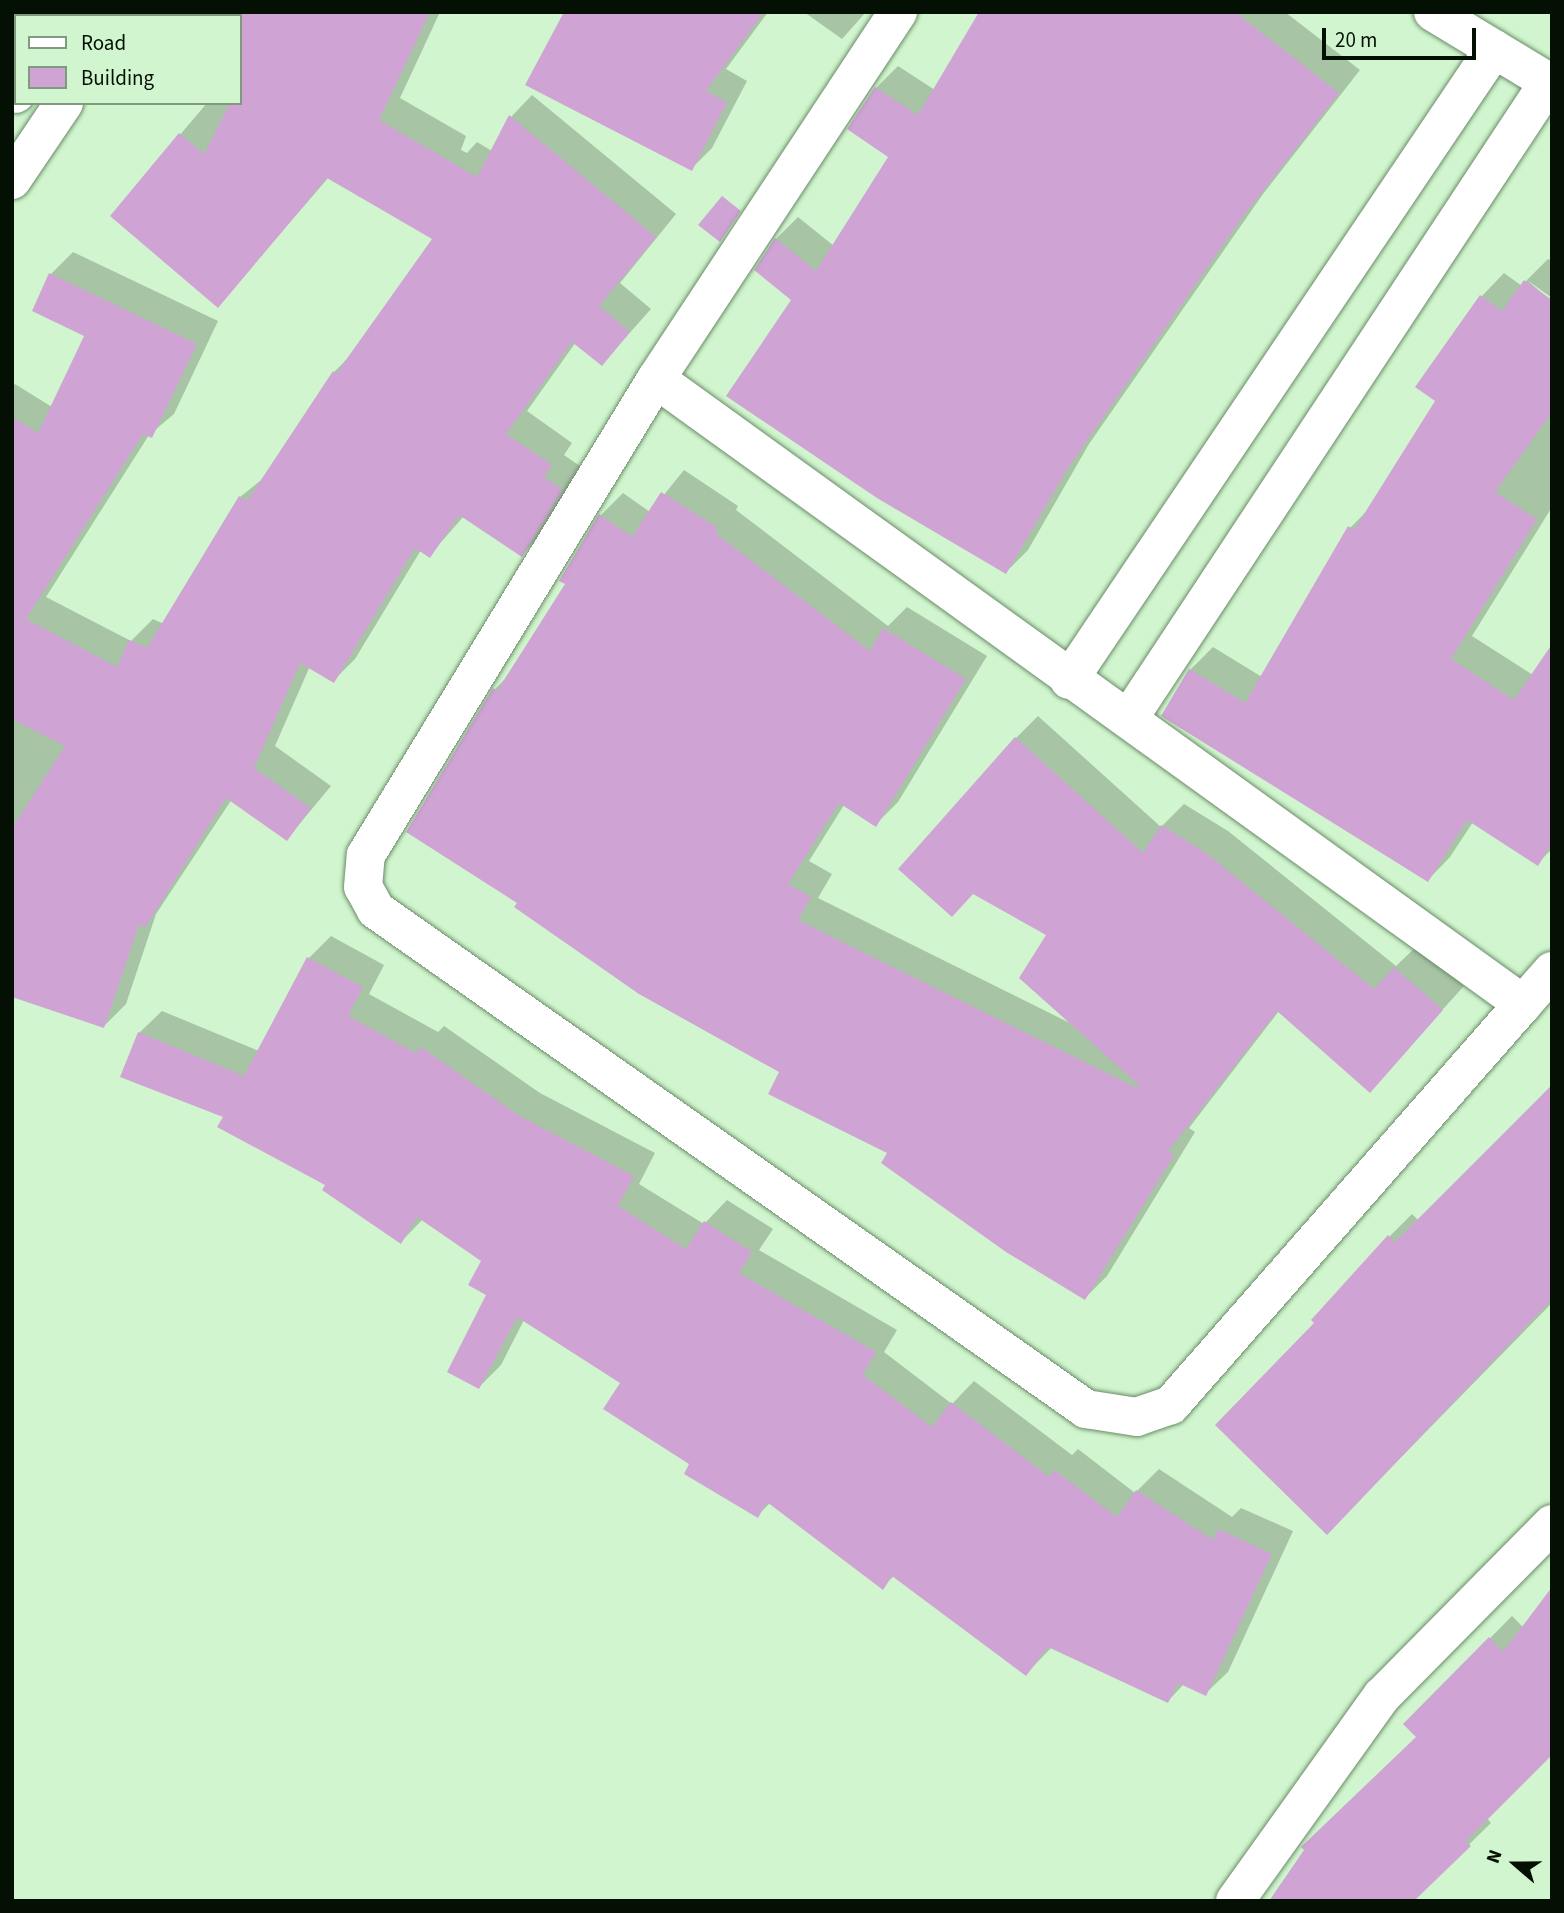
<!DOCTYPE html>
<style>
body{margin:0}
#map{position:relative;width:1564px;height:1913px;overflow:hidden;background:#d1f6cf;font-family:"Source Sans 3",sans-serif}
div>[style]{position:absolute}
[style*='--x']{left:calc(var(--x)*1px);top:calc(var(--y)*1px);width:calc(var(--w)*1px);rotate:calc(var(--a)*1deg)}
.shadow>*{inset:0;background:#0003}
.building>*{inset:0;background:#cfa3d4}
.roads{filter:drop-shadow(0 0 2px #6a8b68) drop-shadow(0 0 2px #6a8b68)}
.minor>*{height:38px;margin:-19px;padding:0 19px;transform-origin:19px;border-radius:19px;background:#fff}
span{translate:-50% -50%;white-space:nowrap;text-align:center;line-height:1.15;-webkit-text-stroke:5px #d1f6cf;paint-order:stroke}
.frame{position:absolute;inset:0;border:14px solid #041004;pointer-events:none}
.legend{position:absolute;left:14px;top:14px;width:228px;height:91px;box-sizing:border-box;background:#d1f6cf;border:2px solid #7f9a7e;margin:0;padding:9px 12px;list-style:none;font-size:21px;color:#041004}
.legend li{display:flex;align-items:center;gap:14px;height:35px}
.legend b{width:35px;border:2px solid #7f9a7e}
.north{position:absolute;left:1480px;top:1829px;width:70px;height:70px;-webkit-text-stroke:5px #d1f6cf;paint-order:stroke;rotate:290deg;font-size:19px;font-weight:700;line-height:28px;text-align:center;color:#041004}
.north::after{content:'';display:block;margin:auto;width:24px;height:32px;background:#041004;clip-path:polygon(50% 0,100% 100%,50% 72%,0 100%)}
.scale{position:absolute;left:1322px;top:28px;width:154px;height:32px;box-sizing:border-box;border:4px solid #041004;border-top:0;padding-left:9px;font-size:21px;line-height:24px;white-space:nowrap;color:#041004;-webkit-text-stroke:5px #d1f6cf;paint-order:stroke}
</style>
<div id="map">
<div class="shadow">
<div style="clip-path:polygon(314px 12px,440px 12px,400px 98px,466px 136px,461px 150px,467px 153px,477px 142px,492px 151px,511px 117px,532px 95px,676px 214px,620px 283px,651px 309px,602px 364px,576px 342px,527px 411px,572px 443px,564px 455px,583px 468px,544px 532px,522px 554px,464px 516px,429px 556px,421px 550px,355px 659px,333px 681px,310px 666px,275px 746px,331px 786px,287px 839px,232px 799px,156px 914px,126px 1004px,104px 1026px,12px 995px,12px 387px,15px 384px,52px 407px,86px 335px,34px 310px,51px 274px,73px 252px,218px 321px,174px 414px,149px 435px,46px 597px,131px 641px,153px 619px,164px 624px,240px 497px,265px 477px,334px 372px,352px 354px,435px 238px,329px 177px,218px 306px,112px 215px,207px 103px,240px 103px,240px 30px,245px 19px)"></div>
<div style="clip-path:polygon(566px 12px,768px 12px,726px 69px,747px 81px,712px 148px,691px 169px)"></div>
<div style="clip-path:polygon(804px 12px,866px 12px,842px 39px)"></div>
<div style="clip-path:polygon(981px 12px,1285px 12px,1360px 70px,1263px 194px,1089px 444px,1028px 550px,1006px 572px,793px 300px,776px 239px,798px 217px,834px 246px,891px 156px,876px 88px,898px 66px,935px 90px)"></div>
<div style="clip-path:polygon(1548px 259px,1552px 261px,1552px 298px,1527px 280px)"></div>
<div style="clip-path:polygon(1504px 273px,1522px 286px,1527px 280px,1552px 302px,1552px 507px,1472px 636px,1533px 675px,1552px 648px,1552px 849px,1538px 863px,1473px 822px,1450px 857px,1428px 880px,1163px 715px,1190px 670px,1213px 647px,1262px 677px,1350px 528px,1371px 507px,1437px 400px,1418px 386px,1482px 296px)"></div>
<div style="clip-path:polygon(684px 470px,738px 506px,736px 510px,888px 626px,907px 607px,987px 656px,898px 802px,876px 824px,844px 805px,809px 861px,832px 874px,818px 898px,1070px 1023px,1048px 934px,1016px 738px,1038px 716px,1161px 827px,1184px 804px,1228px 831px,1396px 966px,1417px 946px,1464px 986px,1370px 1090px,1279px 1011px,1189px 1128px,1195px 1132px,1107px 1276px,1085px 1298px,781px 1071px,519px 903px,495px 689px,509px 675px,567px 584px,600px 516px,623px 493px,650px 512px)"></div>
<div style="clip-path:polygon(331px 936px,384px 965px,369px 994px,438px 1032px,444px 1026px,540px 1093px,655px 1153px,639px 1184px,704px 1224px,727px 1200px,773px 1229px,759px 1250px,897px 1330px,884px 1352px,952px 1404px,974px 1381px,1072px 1455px,1078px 1449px,1135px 1493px,1159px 1469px,1232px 1517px,1241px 1508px,1293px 1531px,1228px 1672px,1205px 1694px,1184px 1684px,1168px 1701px,1052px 1647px,1026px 1674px,894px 1576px,882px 1587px,771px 1502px,758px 1515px,692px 1464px,622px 1382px,524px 1320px,501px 1365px,479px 1387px,488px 1294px,483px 1261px,423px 1219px,401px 1242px,327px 1184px,225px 1116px,139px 1033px,162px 1011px,259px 1051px,309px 958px)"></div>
<div style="clip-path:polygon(1552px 1085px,1552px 1303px,1327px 1533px,1317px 1323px,1389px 1237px,1412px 1214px,1419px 1221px)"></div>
<div style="clip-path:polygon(1512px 1616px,1524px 1628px,1487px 1818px,1491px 1823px,1411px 1901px,1418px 1737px,1405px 1724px)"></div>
</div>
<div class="building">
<div style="clip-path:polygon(240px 12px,430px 12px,379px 120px,477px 177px,509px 115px,656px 237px,599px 306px,630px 332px,602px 366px,572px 342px,506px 434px,552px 465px,544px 477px,563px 490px,522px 557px,459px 515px,430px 558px,415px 548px,334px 683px,300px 663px,254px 768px,311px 808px,287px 841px,226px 798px,145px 928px,139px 924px,104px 1028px,12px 997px,12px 828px,65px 746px,12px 719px,12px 417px,38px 433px,84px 336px,32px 311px,49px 273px,197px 344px,152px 438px,143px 434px,26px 619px,117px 667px,129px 640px,147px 648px,239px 496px,247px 501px,333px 371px,336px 374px,432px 239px,327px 178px,218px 308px,110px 216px,179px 133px,204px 154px,230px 103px,240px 103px)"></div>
<div style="clip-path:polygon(564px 12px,764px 12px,706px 91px,727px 102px,692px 171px,525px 85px)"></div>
<div style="clip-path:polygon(979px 12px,1235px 12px,1339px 93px,1241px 219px,1068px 468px,1006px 574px,877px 498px,726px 396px,791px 300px,754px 270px,775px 238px,816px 271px,888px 157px,847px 129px,875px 87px,918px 115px)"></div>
<div style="clip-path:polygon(722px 196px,741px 211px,720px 242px,698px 225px)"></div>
<div style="clip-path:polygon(1524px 280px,1552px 300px,1552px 412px,1495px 492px,1537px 519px,1451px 659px,1514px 700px,1552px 644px,1552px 843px,1538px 866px,1467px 820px,1428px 882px,1161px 716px,1189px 669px,1245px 703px,1348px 526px,1354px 530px,1435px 401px,1415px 387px,1480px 295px,1502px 311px)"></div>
<div style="clip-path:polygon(661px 492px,718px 528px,715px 533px,870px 651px,883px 628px,966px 679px,876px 827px,839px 803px,788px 884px,811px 897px,798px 920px,1137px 1088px,1139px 1085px,1019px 978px,1046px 935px,973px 894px,952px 917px,898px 869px,1015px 737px,1143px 853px,1161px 825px,1206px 853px,1374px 989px,1394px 967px,1443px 1010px,1370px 1093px,1277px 1011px,1168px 1151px,1174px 1155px,1085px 1300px,1006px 1252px,881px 1163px,887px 1153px,768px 1094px,779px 1072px,639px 994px,514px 907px,517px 903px,406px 832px,493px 688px,497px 691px,565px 584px,559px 581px,599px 514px,632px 537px)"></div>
<div style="clip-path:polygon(307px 957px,363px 987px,348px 1016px,416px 1053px,421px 1047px,518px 1115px,634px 1176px,618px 1206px,686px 1249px,704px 1221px,752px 1252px,739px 1273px,876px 1352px,863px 1375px,932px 1427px,951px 1402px,1049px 1477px,1054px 1470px,1117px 1517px,1136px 1490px,1213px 1540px,1218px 1529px,1272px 1554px,1206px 1696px,1178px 1683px,1168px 1703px,1048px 1647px,1026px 1676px,892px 1576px,883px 1590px,767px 1502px,758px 1518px,684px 1474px,689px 1464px,603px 1409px,620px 1383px,517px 1317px,479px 1389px,447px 1372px,486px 1295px,468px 1285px,481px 1261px,417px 1217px,401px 1244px,322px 1190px,325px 1185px,217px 1127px,223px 1117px,120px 1077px,138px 1032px,244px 1076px)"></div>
<div style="clip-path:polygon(1552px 1085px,1552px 1299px,1327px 1535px,1215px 1425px,1314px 1323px,1311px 1320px,1388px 1235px,1395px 1242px)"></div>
<div style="clip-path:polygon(1552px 1587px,1552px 1755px,1466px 1841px,1471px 1846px,1414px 1901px,1269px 1901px,1304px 1850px,1301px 1847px,1416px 1737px,1403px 1724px,1489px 1637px,1503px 1652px)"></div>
</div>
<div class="roads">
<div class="minor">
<div style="--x:1433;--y:12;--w:139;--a:31.2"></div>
<div style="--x:121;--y:16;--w:4;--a:-63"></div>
<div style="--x:12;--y:92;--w:4;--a:27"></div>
<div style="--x:12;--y:180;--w:93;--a:-56"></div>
<div style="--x:656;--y:379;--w:1069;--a:35.79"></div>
<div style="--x:1523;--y:1004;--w:534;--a:131.28"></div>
<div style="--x:1171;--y:1405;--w:36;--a:161"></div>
<div style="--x:1137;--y:1417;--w:52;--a:-171.1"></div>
<div style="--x:1086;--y:1409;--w:868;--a:-144.9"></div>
<div style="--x:376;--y:910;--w:26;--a:-119"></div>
<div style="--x:363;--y:887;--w:32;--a:-85"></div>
<div style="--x:366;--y:855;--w:557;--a:-58.65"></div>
<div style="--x:656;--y:379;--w:440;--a:-56.6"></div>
<div style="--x:1069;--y:680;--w:761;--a:-56.04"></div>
<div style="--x:1129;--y:718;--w:761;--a:-56.58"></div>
<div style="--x:1523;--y:1004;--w:44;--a:-48.7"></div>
<div style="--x:1235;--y:1901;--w:252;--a:-54.4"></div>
<div style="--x:1382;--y:1696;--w:242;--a:-45.3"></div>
</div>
</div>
<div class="frame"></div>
<ul class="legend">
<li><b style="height:9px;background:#fff"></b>Road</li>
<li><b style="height:19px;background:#cfa3d4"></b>Building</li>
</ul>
<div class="north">N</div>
<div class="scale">20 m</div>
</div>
